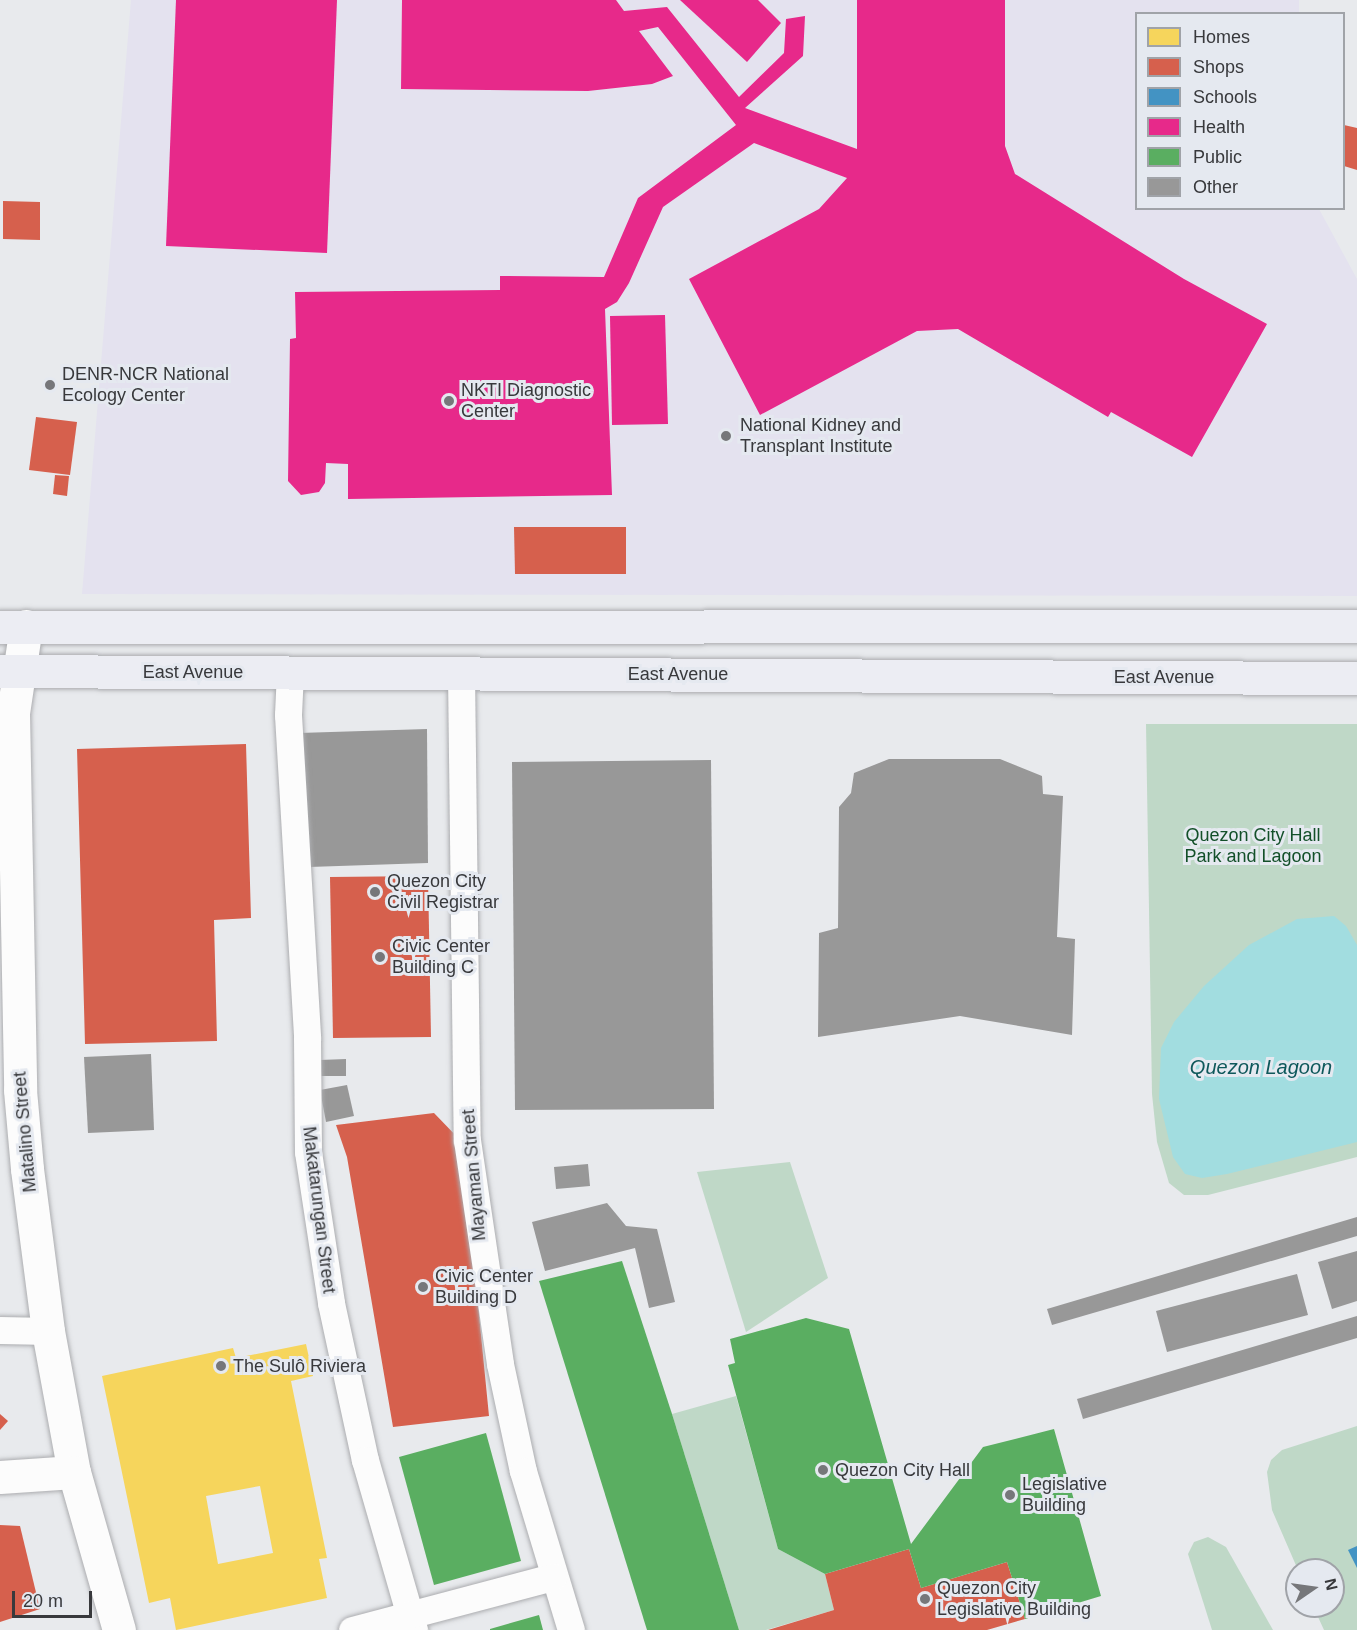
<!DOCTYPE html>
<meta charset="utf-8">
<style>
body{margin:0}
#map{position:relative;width:1357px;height:1630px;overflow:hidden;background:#e8eaed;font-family:Helvetica,sans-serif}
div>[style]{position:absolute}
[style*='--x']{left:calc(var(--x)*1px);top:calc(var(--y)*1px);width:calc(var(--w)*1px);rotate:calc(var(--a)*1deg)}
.medical>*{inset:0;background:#e4e2ef}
.green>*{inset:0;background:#bfd8c7}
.water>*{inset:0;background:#a2dde0}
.homes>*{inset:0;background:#f6d55c}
.shops>*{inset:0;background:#d6604d}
.schools>*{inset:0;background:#4393c3}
.health>*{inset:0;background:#e7298a}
.public>*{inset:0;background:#5aae61}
.building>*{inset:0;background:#989898}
.roads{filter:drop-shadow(0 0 2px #acadb0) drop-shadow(0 0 2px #acadb0)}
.minor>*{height:27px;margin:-13.5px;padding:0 13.5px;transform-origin:13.5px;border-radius:13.5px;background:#fcfcfc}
.tertiary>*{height:33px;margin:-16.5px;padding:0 16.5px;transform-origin:16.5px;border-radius:16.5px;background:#fcfcfc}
.primary>*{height:33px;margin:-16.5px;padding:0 16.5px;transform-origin:16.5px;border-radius:16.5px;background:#ecedf3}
.dots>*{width:16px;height:16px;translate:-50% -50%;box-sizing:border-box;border:3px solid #e5e9f0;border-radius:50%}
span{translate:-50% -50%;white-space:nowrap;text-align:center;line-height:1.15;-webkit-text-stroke:6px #e5e9f0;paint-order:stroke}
.poi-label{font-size:18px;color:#38393c}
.left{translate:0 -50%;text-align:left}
.street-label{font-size:18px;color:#38393c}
.park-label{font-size:18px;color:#135029}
.water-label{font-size:20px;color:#0e585b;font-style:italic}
.legend{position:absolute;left:1135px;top:12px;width:210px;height:198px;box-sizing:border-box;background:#e5e9f0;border:2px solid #a0a3a8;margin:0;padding:8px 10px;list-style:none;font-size:18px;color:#38393c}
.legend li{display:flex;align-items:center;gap:12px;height:30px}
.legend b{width:30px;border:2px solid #a0a3a8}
.north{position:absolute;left:1285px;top:1558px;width:60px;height:60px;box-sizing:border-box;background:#e5e9f0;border:2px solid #a0a3a8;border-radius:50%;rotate:77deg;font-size:16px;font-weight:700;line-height:24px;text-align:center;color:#38393c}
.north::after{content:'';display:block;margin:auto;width:21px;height:27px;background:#76777a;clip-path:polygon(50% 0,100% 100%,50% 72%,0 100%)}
.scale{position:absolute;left:12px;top:1591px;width:80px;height:27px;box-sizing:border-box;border:3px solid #38393c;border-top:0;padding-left:8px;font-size:18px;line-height:21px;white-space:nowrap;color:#38393c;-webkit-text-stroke:4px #e5e9f0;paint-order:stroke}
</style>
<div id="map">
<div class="medical">
<div style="clip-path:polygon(131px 0,1299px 0,1299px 13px,1136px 14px,1136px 208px,1319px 209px,1357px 279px,1357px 596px,82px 594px)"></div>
</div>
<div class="green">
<div style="clip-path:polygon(1146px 724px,1357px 724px,1357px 1157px,1208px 1195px,1184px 1195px,1169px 1183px,1157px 1142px,1152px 1094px)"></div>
<div style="clip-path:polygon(790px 1162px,828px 1278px,746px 1332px,697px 1172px)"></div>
<div style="clip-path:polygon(736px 1396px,778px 1549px,825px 1574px,834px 1610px,766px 1630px,739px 1630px,672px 1414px)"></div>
<div style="clip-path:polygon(1357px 1426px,1357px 1630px,1324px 1630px,1313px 1606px,1333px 1606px,1333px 1570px,1298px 1570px,1272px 1510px,1267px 1472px,1271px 1460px,1282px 1450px)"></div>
<div style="clip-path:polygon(1208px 1537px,1226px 1547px,1273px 1630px,1212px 1630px,1188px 1554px,1194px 1542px)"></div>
</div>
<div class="water">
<div style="clip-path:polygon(1334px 916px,1346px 926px,1357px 945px,1357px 1142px,1227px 1174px,1202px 1178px,1185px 1174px,1173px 1157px,1159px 1099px,1161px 1048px,1174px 1022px,1204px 986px,1249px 945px,1297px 919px)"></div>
</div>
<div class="homes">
<div style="clip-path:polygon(evenodd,306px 1344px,313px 1376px,291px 1381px,327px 1558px,319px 1559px,327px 1598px,176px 1630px,170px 1598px,149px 1603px,102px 1376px,233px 1348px,236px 1358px,306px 1344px,260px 1486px,273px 1553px,218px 1564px,206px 1496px,260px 1486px)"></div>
</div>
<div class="shops">
<div style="clip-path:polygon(1344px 125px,1357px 128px,1357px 170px,1344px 166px)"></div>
<div style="clip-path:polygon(3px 201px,40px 202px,40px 240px,3px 239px)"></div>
<div style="clip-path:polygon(36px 417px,77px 422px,70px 475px,29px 470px)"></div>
<div style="clip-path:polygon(55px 475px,69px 476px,67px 496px,53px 494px)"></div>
<div style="clip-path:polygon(514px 527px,626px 527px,626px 574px,515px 574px)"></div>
<div style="clip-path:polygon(246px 744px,251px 918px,214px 920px,217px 1041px,85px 1044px,77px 749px)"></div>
<div style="clip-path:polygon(428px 876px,431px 1037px,333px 1038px,330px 877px)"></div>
<div style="clip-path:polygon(434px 1113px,462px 1142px,489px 1416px,393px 1427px,347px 1157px,336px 1125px)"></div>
<div style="clip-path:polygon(0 1414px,8px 1421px,0 1430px)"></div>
<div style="clip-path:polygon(0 1525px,20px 1526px,40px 1609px,0 1622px)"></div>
<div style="clip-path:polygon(909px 1549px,921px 1588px,1007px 1562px,1025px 1619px,987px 1630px,768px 1630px,834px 1610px,825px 1574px)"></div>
</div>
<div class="schools">
<div style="clip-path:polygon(1357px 1546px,1357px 1568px,1348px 1550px)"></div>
</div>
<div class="health">
<div style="clip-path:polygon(176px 0,337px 0,327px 253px,166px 246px)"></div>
<div style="clip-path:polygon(402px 0,616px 0,624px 11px,667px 7px,739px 97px,784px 53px,786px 19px,805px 16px,803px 56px,745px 108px,857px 149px,857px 0,1005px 0,1005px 146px,1015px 174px,1184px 279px,1267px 324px,1192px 457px,1111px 412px,1108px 417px,958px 329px,917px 331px,760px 415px,689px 279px,819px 209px,847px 178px,754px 143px,663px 207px,629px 283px,617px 302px,605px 309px,612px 495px,348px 499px,348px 464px,326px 463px,325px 483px,319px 492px,301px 495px,288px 481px,290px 339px,296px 338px,295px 292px,500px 290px,500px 276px,604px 277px,638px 198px,736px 125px,658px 27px,639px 31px,673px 76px,652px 84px,588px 91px,401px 89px)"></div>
<div style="clip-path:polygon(680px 0,758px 0,781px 23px,747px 62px)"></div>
<div style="clip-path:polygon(665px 315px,668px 424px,612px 425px,610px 316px)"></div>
</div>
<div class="public">
<div style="clip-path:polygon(622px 1261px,672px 1414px,739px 1630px,647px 1630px,539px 1281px)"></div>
<div style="clip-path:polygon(806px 1318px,849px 1329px,911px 1544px,983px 1447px,1054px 1429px,1101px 1596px,1025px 1619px,1007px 1562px,921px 1588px,909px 1549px,825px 1574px,778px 1549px,728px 1365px,735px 1363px,730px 1339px)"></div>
<div style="clip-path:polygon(486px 1433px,521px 1561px,434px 1585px,399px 1457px)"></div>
<div style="clip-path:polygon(539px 1615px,543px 1630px,490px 1630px,490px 1629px)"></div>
</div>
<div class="building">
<div style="clip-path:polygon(427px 729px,428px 863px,309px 867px,299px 733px)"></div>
<div style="clip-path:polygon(889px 759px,1000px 759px,1042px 776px,1043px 794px,1063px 796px,1057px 937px,1075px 939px,1072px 1035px,960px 1016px,818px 1037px,819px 933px,838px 928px,839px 807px,851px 793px,854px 773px)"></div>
<div style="clip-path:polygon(711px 760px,714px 1109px,515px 1110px,512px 762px)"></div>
<div style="clip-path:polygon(151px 1054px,154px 1130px,88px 1133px,84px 1057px)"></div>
<div style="clip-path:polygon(346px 1059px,346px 1076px,320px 1076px,320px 1060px)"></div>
<div style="clip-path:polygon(347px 1085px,354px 1116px,326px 1122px,320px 1090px)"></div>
<div style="clip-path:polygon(588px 1164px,590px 1186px,556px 1189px,554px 1167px)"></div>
<div style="clip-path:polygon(607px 1203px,626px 1226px,657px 1229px,675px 1302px,649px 1308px,635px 1248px,545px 1271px,532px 1222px)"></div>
<div style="clip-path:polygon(1357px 1217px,1357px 1236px,1052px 1325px,1047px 1309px)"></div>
<div style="clip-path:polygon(1357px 1251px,1357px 1301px,1332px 1309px,1318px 1262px)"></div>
<div style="clip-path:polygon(1297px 1274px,1308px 1315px,1167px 1352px,1156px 1311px)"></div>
<div style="clip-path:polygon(1357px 1316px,1357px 1338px,1083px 1419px,1077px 1399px)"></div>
</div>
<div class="roads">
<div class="minor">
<div style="--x:290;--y:672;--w:43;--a:92.7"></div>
<div style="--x:288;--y:715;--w:324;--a:86.6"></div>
<div style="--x:307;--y:1038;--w:114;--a:89.5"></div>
<div style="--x:308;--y:1152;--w:153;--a:81.3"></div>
<div style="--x:331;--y:1303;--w:161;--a:77.8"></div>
<div style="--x:365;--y:1460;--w:177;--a:73.9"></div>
<div style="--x:461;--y:673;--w:467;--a:89.3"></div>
<div style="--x:467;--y:1140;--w:226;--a:81.6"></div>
<div style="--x:500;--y:1364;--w:109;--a:77.9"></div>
<div style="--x:523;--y:1471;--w:166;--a:73.2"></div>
<div style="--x:0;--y:1330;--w:48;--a:1.2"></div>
<div style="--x:352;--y:1630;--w:208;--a:-14.8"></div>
</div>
<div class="tertiary">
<div style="--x:26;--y:626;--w:88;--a:98.5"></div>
<div style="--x:13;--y:713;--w:377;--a:88.9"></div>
<div style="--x:20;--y:1090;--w:79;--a:84.9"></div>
<div style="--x:27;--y:1169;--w:163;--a:82.6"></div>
<div style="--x:48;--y:1331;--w:143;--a:79.6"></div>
<div style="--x:74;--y:1472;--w:164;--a:74.1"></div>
<div style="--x:0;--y:1477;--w:74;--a:-3.9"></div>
</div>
<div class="primary">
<div style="--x:0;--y:627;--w:1357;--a:-0.04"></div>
<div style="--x:0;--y:671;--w:1357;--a:0.3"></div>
</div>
</div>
<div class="dots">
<div style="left:50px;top:385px;background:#76777a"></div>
<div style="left:449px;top:401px;background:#76777a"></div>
<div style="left:726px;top:436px;background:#76777a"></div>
<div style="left:375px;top:892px;background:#76777a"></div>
<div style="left:380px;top:957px;background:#76777a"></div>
<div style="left:423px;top:1287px;background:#76777a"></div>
<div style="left:221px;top:1366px;background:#76777a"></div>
<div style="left:823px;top:1470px;background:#76777a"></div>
<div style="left:1010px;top:1495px;background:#76777a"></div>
<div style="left:925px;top:1599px;background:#76777a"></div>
</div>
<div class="poi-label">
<span class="left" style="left:62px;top:385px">DENR-NCR National<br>Ecology Center</span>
<span class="left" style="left:461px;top:401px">NKTI Diagnostic<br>Center</span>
<span class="left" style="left:740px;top:436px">National Kidney and<br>Transplant Institute</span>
<span class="left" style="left:387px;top:892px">Quezon City<br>Civil Registrar</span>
<span class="left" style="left:392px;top:957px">Civic Center<br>Building C</span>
<span class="left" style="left:435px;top:1287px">Civic Center<br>Building D</span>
<span class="left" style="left:233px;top:1366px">The Sulô Riviera</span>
<span class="left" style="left:835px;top:1470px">Quezon City Hall</span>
<span class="left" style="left:1022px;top:1495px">Legislative<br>Building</span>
<span class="left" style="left:937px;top:1599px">Quezon City<br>Legislative Building</span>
</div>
<div class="street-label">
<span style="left:193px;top:672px">East Avenue</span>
<span style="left:678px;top:674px">East Avenue</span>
<span style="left:1164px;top:677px">East Avenue</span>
<span style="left:25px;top:1132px;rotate:-95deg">Matalino Street</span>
<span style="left:474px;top:1175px;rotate:-95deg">Mayaman Street</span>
<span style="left:319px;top:1210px;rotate:83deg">Makatarungan Street</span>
</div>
<div class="park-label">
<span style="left:1253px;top:846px">Quezon City Hall<br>Park and Lagoon</span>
</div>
<div class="water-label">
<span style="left:1261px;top:1067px">Quezon Lagoon</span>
</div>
<ul class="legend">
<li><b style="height:16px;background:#f6d55c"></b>Homes</li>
<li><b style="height:16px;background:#d6604d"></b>Shops</li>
<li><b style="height:16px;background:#4393c3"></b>Schools</li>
<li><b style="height:16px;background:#e7298a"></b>Health</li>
<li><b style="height:16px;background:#5aae61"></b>Public</li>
<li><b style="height:16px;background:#989898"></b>Other</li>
</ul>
<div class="north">N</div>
<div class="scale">20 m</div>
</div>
